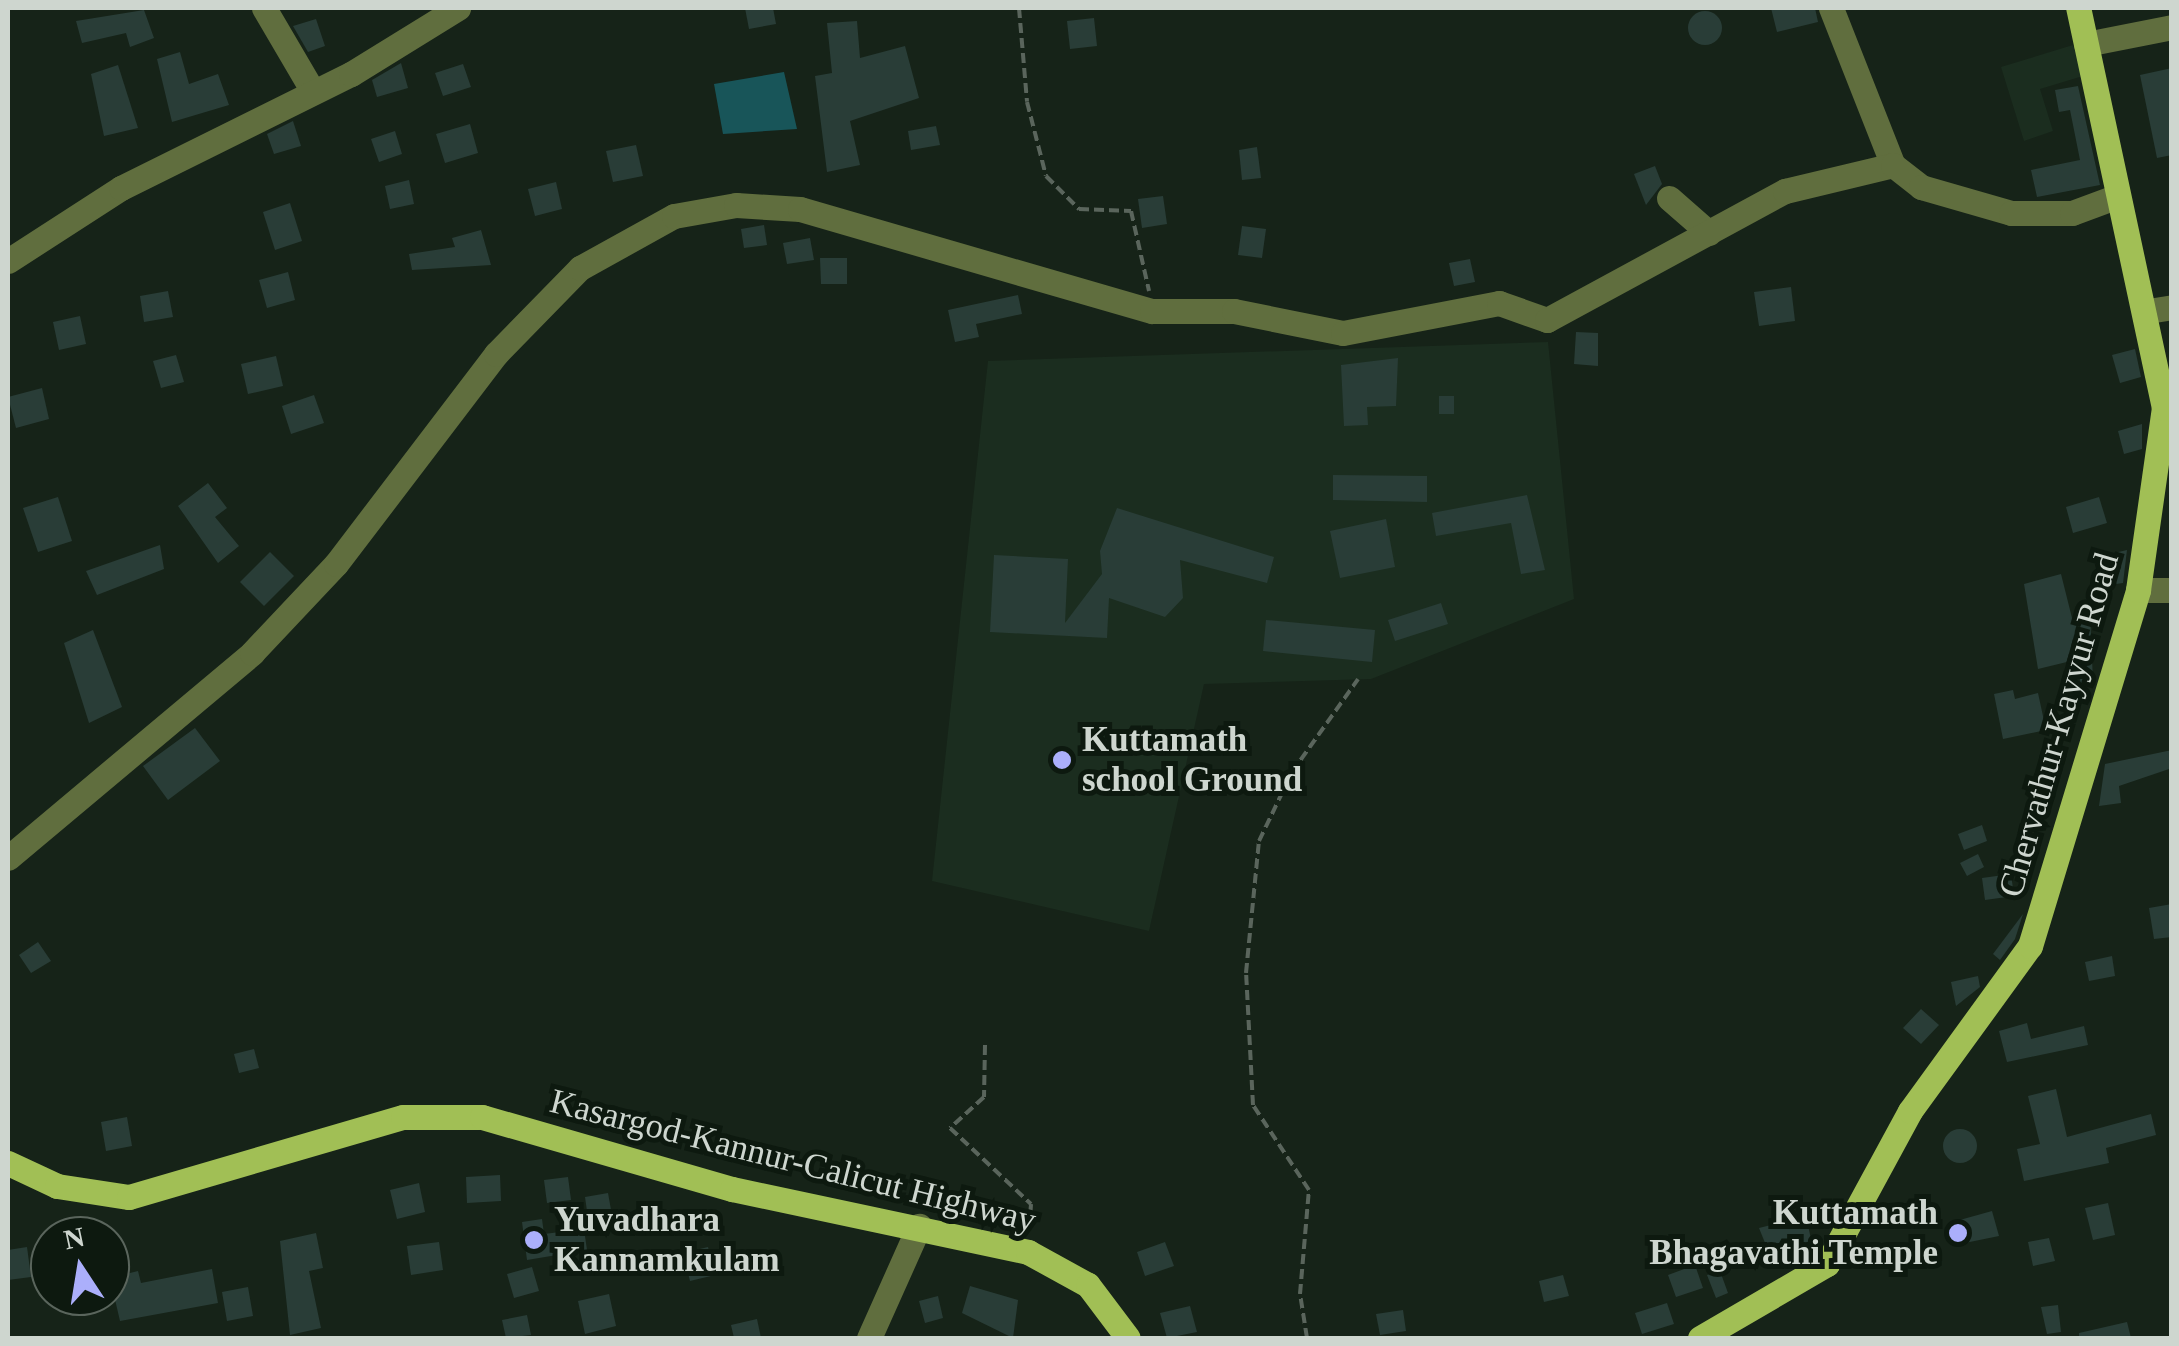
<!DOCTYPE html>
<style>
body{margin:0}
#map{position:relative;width:2179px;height:1346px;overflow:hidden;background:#162318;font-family:Georgia,serif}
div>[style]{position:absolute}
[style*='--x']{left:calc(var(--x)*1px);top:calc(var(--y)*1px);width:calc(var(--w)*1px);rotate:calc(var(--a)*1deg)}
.built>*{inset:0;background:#1b2d1f}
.water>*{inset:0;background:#185559}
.building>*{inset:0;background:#293d37}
.round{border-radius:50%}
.path>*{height:4px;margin-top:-2px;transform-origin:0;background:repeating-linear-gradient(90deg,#5a655c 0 10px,transparent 0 15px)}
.minor>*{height:25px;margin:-12.5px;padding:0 12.5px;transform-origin:12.5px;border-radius:12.5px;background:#606e3e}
.major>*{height:25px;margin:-12.5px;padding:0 12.5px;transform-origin:12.5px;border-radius:12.5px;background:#a1bf55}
.dots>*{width:28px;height:28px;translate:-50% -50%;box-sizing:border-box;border:5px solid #0d190f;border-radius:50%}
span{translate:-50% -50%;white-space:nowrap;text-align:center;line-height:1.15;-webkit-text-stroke:10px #0d190f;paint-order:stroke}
.street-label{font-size:35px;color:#ced6cf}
.poi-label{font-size:35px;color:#ced6cf;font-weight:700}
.left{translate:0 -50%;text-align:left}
.right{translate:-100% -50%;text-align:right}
.frame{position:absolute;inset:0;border:10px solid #ced6cf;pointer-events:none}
.north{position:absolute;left:30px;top:1216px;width:100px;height:100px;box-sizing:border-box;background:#0d190f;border:2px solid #5a655c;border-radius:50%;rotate:348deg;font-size:28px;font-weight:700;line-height:40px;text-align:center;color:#ced6cf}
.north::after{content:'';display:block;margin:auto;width:35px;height:45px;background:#abaffb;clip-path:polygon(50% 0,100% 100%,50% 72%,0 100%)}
</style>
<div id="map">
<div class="built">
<div style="clip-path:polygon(2073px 45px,2083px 76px,2040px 89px,2053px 131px,2024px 141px,2001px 67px)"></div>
<div style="clip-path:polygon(1548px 342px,1574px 599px,1371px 679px,1204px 684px,1149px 931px,932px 881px,988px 361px)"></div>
</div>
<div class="water">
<div style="clip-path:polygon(784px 72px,797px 129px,723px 134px,714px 84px)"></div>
</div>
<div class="building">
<div style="clip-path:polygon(745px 8px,773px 8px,776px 24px,749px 29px)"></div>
<div style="clip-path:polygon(1771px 8px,1815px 8px,1818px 22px,1777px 32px)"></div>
<div style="clip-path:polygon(144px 10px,154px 38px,130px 47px,126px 33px,82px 43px,76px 21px)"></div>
<div class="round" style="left:1688px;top:11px;width:34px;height:34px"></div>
<div style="clip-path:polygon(1094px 18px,1097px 46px,1070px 49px,1067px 21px)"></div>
<div style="clip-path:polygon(316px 19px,325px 46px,308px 52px,293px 26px)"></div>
<div style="clip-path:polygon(857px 21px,860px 58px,905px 46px,919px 98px,850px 121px,860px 165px,827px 172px,815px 76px,832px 73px,827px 23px)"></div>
<div style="clip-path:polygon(180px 52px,189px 84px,218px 74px,229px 105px,172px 122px,157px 59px)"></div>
<div style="clip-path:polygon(401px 63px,408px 88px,377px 97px,372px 80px)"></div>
<div style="clip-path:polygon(463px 64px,471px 87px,443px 96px,435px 73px)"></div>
<div style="clip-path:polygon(118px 65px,138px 128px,104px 136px,91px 74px)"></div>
<div style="clip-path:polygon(2172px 68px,2172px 155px,2157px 158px,2140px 75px)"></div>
<div style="clip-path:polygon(2078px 86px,2100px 185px,2037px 197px,2031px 170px,2080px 160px,2070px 110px,2059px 112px,2055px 90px)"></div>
<div style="clip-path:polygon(293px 121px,301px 146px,274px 154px,267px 134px)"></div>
<div style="clip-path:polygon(470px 124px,478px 153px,445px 163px,436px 134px)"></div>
<div style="clip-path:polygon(936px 126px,940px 145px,911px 150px,908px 131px)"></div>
<div style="clip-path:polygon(395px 131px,402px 154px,379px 162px,371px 139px)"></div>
<div style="clip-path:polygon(636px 145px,643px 176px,613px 182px,606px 151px)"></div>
<div style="clip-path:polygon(1257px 147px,1261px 178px,1242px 180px,1239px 150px)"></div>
<div style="clip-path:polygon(1655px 166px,1662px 184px,1646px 205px,1634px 174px)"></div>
<div style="clip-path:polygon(409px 180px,414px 204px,390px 209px,385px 186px)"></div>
<div style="clip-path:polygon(556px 182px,562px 209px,535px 216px,528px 189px)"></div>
<div style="clip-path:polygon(1163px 196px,1167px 224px,1142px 228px,1138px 199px)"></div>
<div style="clip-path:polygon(290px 203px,302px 241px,275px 250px,263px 212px)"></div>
<div style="clip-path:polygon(764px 225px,767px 245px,744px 248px,741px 229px)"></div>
<div style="clip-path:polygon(1242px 226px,1266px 229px,1262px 258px,1238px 255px)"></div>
<div style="clip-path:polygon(481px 230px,491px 265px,412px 270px,409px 254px,455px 247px,452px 238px)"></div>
<div style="clip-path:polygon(810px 238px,814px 260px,787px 264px,783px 243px)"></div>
<div style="clip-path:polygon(820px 258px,847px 258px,847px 284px,821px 284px)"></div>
<div style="clip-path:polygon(1470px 259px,1475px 282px,1454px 286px,1449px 263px)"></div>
<div style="clip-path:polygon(288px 272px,295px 300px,267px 308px,259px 280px)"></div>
<div style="clip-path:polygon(1791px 287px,1795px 321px,1759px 326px,1754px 292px)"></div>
<div style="clip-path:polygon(168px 291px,173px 317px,144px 322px,140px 296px)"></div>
<div style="clip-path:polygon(1018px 295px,1022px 314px,976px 324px,979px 337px,955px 342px,948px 310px)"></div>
<div style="clip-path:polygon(80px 316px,86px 344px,59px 350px,53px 322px)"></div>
<div style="clip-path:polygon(1576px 332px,1598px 333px,1598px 366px,1574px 364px)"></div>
<div style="clip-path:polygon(2135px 349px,2141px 377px,2120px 383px,2112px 355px)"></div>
<div style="clip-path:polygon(176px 355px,184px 382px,161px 388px,153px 361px)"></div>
<div style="clip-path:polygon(276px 356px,283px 386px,248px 394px,241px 364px)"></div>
<div style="clip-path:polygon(1398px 358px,1396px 406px,1367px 407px,1368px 425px,1344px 426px,1341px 365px)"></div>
<div style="clip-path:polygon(42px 388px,49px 419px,16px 428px,8px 397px)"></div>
<div style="clip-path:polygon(314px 395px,324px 423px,291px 434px,282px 406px)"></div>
<div style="clip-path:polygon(1439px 396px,1454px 396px,1454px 414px,1439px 414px)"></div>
<div style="clip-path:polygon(2142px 424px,2142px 449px,2124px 454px,2118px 431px)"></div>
<div style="clip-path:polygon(1333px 475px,1427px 476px,1427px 502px,1333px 500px)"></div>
<div style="clip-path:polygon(208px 483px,227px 508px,215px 517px,239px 546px,218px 563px,178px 506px)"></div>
<div style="clip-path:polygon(1527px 495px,1545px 570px,1521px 574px,1511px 523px,1436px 536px,1432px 513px)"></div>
<div style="clip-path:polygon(58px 497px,72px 541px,38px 552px,23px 508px)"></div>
<div style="clip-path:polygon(2099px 497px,2107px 523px,2073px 533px,2066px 507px)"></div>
<div style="clip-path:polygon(1117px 508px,1274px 557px,1267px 583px,1180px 560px,1183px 598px,1165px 617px,1109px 598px,1107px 638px,990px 632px,994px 555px,1068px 559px,1065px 623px,1102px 574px,1100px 551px)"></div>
<div style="clip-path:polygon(1386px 519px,1395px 567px,1340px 578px,1330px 531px)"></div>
<div style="clip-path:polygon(160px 545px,164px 569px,97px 595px,86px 571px)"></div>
<div style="clip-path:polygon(2127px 550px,2123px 583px,2116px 584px,2110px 554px)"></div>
<div style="clip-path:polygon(270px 552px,294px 576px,264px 606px,240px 582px)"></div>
<div style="clip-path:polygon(2061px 574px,2072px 618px,2090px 614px,2093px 681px,2081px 684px,2075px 660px,2038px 669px,2024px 584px)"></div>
<div style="clip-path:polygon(1441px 603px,1448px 624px,1395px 641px,1388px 620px)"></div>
<div style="clip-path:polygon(1266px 620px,1375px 630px,1372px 662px,1263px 651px)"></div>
<div style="clip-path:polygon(93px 630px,122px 707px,89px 723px,64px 643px)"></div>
<div style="clip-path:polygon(2013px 690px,2015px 699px,2038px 693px,2046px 730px,2003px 739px,1994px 694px)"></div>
<div style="clip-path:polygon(195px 728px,220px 761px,168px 800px,143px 766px)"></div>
<div style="clip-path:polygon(2172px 750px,2172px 768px,2119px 786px,2121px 803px,2099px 806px,2105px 764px)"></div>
<div style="clip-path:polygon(1982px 825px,1987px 841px,1964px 850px,1958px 834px)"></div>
<div style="clip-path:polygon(1978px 854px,1984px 867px,1967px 876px,1960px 863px)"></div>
<div style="clip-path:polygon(2011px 874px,2014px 896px,1985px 900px,1982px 878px)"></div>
<div style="clip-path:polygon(2172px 904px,2172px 937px,2154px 939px,2149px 908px)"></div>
<div style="clip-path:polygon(2023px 914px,2015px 939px,2000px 960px,1993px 954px)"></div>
<div style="clip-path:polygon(38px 942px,51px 961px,31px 973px,19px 955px)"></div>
<div style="clip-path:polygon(2112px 956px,2115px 976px,2089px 981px,2085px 962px)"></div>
<div style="clip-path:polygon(1978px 976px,1980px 987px,1956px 1006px,1951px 982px)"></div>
<div style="clip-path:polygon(1921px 1009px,1939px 1025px,1921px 1044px,1903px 1028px)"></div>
<div style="clip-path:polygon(2027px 1023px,2031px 1039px,2084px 1026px,2088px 1045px,2007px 1062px,1999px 1031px)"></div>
<div style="clip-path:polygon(254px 1049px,259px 1068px,239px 1073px,234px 1054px)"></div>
<div style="clip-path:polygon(2056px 1089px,2067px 1137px,2151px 1114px,2156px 1135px,2106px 1148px,2109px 1163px,2024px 1181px,2017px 1149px,2040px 1144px,2028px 1096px)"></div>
<div style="clip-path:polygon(127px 1117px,132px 1146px,106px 1151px,101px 1122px)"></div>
<div class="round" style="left:1943px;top:1129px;width:34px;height:34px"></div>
<div style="clip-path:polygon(500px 1175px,501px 1201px,467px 1203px,466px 1177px)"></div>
<div style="clip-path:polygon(568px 1177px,571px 1200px,547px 1203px,544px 1180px)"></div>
<div style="clip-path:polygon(419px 1183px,425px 1212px,397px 1219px,390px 1190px)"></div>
<div style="clip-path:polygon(608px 1193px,613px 1221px,589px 1225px,585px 1197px)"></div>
<div style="clip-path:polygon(2108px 1203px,2115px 1235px,2093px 1240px,2085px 1208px)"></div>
<div style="clip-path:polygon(1992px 1211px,1999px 1236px,1955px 1245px,1949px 1223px)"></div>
<div style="clip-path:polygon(1806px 1216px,1814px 1253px,1774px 1265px,1759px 1228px)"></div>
<div style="clip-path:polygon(542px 1219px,544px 1234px,584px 1229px,587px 1250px,527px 1260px,522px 1222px)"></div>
<div style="clip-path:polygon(316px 1233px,323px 1268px,309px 1271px,321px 1328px,290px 1335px,280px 1241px)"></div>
<div style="clip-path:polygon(2049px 1238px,2055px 1261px,2033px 1266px,2028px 1242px)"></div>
<div style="clip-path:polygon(439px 1242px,443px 1270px,411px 1275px,407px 1246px)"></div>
<div style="clip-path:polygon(1165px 1242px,1174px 1266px,1145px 1276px,1137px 1252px)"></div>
<div style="clip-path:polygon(27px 1247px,31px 1277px,8px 1280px,8px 1250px)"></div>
<div style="clip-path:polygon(708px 1247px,715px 1275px,690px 1281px,683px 1253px)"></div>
<div style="clip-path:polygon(1695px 1265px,1703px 1288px,1676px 1297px,1668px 1275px)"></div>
<div style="clip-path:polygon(532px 1267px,539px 1291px,514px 1298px,507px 1274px)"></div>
<div style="clip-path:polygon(212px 1269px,218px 1303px,120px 1321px,110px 1278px,138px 1271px,141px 1283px)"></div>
<div style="clip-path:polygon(1720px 1271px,1728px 1293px,1716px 1298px,1707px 1275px)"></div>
<div style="clip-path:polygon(1563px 1275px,1569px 1296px,1544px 1302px,1539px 1281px)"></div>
<div style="clip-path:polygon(970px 1286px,1018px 1300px,1013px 1338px,962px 1313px)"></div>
<div style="clip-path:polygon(248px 1287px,253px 1316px,227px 1321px,222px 1292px)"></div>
<div style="clip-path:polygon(609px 1294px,616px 1326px,585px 1334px,578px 1301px)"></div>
<div style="clip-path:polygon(938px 1296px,943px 1318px,925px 1323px,919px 1301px)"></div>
<div style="clip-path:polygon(1667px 1303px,1674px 1324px,1642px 1334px,1635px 1313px)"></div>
<div style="clip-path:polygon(2058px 1305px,2061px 1332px,2047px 1334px,2041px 1307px)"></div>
<div style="clip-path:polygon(1190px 1306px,1197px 1332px,1167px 1338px,1160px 1313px)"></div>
<div style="clip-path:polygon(1403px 1310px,1406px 1331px,1380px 1335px,1376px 1314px)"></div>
<div style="clip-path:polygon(527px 1315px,531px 1335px,506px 1338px,502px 1320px)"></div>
<div style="clip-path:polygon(757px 1319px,761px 1338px,734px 1338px,731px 1325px)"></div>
<div style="clip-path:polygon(2127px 1322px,2131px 1338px,2079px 1338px,2079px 1333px)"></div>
</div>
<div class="path">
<div style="--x:1019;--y:8;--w:94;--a:85.1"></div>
<div style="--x:1027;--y:102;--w:76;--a:75.6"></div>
<div style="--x:1046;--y:176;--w:47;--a:45"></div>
<div style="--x:1079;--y:209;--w:52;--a:2.2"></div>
<div style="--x:1131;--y:211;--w:82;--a:77.3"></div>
<div style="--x:985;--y:1045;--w:52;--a:91.1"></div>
<div style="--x:984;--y:1097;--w:46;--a:137.6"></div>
<div style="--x:950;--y:1128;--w:111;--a:43.2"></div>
<div style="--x:1031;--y:1204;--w:26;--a:94"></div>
<div style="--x:1307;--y:1338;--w:45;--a:-99"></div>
<div style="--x:1300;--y:1294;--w:104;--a:-85.1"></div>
<div style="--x:1309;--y:1190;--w:102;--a:-123.4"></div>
<div style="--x:1253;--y:1105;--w:132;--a:-93"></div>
<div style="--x:1246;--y:973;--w:133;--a:-84.4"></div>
<div style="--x:1259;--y:841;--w:76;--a:-64.4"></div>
<div style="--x:1292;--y:772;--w:114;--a:-54.6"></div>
</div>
<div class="minor">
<div style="--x:264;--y:8;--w:93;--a:59.6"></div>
<div style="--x:1831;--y:8;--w:169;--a:68.5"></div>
<div style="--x:2086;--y:44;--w:88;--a:-11.2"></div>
<div style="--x:1669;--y:198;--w:53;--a:41.2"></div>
<div style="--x:8;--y:261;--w:135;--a:-32.9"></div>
<div style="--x:121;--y:188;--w:257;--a:-26.4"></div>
<div style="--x:351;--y:74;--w:126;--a:-31.7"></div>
<div style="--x:2148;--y:311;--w:24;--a:-9"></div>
<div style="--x:2138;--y:590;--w:34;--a:0"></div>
<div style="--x:8;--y:858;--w:319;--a:-40"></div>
<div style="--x:252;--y:653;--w:122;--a:-46.7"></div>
<div style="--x:336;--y:564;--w:264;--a:-52.7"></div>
<div style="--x:496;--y:354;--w:120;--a:-45.7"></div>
<div style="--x:580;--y:268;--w:107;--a:-29"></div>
<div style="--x:674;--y:216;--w:63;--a:-10.1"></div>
<div style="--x:736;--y:205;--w:64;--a:3.6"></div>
<div style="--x:800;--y:209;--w:366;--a:16.2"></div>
<div style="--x:1152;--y:311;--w:82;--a:0"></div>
<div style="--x:1234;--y:311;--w:111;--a:11.4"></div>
<div style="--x:1343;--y:333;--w:159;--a:-10.9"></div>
<div style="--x:1499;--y:303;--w:51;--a:19.5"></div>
<div style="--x:1547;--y:320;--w:271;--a:-28.5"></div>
<div style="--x:1785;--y:191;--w:111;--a:-13.5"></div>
<div style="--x:1893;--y:165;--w:36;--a:38"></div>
<div style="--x:1921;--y:187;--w:94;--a:16.1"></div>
<div style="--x:2011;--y:213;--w:61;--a:0"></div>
<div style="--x:2072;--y:213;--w:46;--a:-20.4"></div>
<div style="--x:869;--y:1338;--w:123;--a:-65.9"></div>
</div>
<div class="major">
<div style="--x:8;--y:1163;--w:54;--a:25.1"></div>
<div style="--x:57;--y:1186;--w:73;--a:8.7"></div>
<div style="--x:129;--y:1197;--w:285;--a:-16.3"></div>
<div style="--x:403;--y:1117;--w:79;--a:0"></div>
<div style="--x:482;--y:1117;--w:260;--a:16.1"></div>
<div style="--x:732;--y:1189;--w:303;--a:12"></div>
<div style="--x:1028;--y:1252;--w:68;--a:28.8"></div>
<div style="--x:1088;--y:1285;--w:66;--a:53"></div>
<div style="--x:1700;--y:1338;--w:147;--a:-30.2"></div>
<div style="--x:1827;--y:1264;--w:174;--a:-61.5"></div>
<div style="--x:1910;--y:1111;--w:204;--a:-54"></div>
<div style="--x:2030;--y:946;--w:372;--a:-73.1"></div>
<div style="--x:2138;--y:590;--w:184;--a:-81.9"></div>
<div style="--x:2164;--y:408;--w:409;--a:-102.1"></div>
</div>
<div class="dots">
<div style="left:1062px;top:760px;background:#abaffb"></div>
<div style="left:1958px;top:1233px;background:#abaffb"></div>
<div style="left:534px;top:1240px;background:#abaffb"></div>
</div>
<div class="street-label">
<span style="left:2059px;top:725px;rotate:-74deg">Chervathur-Kayyur Road</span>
<span style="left:793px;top:1161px;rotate:14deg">Kasargod-Kannur-Calicut Highway</span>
</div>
<div class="poi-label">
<span class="left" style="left:1082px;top:760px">Kuttamath<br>school Ground</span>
<span class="right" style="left:1938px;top:1233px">Kuttamath<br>Bhagavathi Temple</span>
<span class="left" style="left:554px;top:1240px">Yuvadhara<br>Kannamkulam</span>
</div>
<div class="frame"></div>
<div class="north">N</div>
</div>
